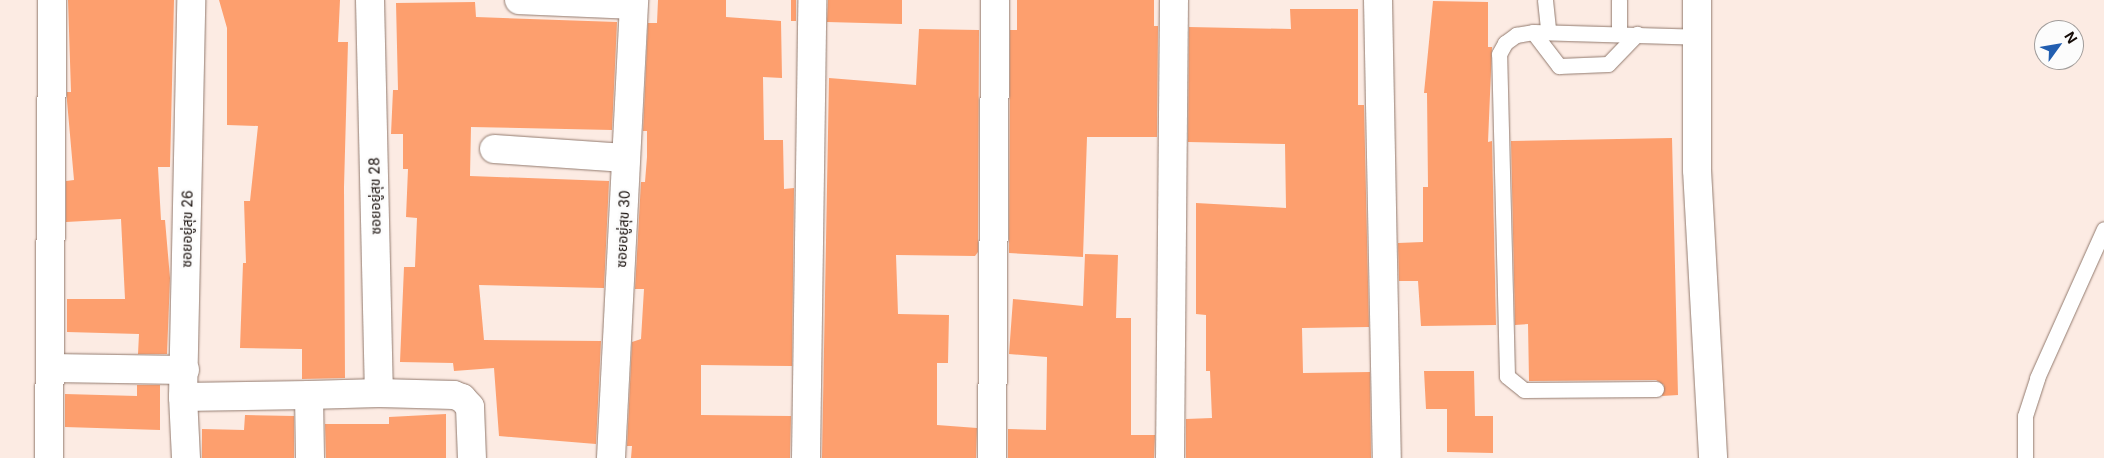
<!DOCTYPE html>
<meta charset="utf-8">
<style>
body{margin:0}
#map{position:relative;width:2104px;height:458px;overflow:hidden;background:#fcebe3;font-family:Inter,"Noto Sans Thai",sans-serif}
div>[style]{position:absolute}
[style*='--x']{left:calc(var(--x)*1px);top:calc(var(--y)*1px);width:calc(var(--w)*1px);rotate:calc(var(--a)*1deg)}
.building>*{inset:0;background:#fd9f6e}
.roads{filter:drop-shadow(0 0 1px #927a6e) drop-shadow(0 0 1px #927a6e)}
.service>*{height:15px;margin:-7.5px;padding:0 7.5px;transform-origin:7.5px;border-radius:7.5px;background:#fff}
.minor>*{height:28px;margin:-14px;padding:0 14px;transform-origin:14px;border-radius:14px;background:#fff}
span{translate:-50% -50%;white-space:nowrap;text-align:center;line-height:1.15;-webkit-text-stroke:5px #fcfcfc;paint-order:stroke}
.street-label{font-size:14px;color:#150c08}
.north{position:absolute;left:2034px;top:20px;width:50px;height:50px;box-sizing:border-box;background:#fcfcfc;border:1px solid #a09c9a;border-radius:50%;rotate:58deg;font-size:14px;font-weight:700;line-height:20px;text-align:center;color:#150c08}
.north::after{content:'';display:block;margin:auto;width:18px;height:22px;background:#225eb0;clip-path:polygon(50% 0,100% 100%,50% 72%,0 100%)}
</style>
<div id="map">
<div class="building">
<div style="clip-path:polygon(68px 0,174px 0,170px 167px,158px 167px,161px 220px,165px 220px,170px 278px,167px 354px,138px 354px,139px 334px,67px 332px,67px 299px,125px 299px,121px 219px,66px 222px,66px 181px,74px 180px,67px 101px,67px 92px,71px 92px)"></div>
<div style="clip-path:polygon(219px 0,340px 0,338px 42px,348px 42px,344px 187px,345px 378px,302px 379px,302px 349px,240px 348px,243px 263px,246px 263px,244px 201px,250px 201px,258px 126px,227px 125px,227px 28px)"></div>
<div style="clip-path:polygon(658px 0,726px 0,726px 17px,781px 21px,782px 78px,763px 77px,764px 140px,783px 140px,784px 189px,794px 188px,792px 366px,701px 365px,701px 415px,791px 416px,790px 458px,631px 458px,632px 446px,627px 446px,632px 342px,641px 339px,644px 289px,635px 289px,641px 182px,645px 182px,647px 157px,647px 131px,643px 131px,648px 23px,657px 23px)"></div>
<div style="clip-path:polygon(791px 0,796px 0,796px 21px,791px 21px)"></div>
<div style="clip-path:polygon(828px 0,902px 0,902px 24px,827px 22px)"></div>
<div style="clip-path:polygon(1017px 0,1154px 0,1154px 26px,1158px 26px,1157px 137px,1087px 137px,1083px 257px,1009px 253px,1010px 30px,1017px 30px)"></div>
<div style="clip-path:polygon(1433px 1px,1488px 2px,1488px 47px,1492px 47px,1488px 142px,1492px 141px,1496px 325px,1421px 326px,1418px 281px,1399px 281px,1398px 243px,1423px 242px,1423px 187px,1428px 187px,1427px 93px,1424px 93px)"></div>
<div style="clip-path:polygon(475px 2px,476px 17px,617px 22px,612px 130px,471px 127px,470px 176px,609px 181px,604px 288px,479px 285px,484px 340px,601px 341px,596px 444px,499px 436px,494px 368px,454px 371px,453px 363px,400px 362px,404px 267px,415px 267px,417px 218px,406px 217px,408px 169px,403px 169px,403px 134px,391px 134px,393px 90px,398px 90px,396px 3px)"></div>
<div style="clip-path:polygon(1290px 9px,1358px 9px,1358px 105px,1364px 105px,1369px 327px,1302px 328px,1303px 373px,1370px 372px,1371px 458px,1186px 458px,1186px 419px,1212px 418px,1210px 371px,1206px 371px,1206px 315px,1196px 314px,1196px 203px,1286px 208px,1285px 144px,1188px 142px,1189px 27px,1291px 29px)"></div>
<div style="clip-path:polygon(919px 29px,979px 30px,978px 252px,975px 256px,896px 255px,898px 314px,949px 315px,948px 363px,937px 363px,937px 425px,977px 428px,976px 458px,822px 458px,829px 78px,916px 85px)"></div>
<div style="clip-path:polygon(1672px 138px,1678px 395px,1662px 396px,1664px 385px,1656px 380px,1529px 381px,1528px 324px,1515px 325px,1511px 141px)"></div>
<div style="clip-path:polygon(1085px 254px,1118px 255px,1116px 318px,1131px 318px,1131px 435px,1155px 435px,1154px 458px,1008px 458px,1008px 429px,1046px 430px,1047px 357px,1009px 354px,1013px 299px,1083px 306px)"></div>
<div style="clip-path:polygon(1424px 371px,1474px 371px,1475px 416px,1493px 416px,1493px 453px,1447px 452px,1447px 409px,1426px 409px)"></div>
<div style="clip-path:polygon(137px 385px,160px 385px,160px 430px,65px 427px,65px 394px,137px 396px)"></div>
<div style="clip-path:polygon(446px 414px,446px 458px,326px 458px,325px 424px,389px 424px,389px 417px)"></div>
<div style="clip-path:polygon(245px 415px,294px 416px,294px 458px,202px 458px,202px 429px,244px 430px)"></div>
</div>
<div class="roads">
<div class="service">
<div style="--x:1545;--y:0;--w:31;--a:84"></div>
<div style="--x:1533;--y:32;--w:43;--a:52.6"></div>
<div style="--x:1559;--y:66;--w:49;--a:-2.3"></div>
<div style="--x:1608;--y:64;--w:42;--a:-46"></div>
<div style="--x:1619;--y:33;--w:33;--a:-90"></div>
<div style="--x:1656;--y:389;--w:132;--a:179.6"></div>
<div style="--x:1524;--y:390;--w:22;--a:-141"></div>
<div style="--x:1507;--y:376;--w:322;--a:-91.4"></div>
<div style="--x:1499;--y:54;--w:13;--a:-61"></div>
<div style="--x:1505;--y:43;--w:14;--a:-36"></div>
<div style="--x:1516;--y:35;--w:17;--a:-10"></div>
<div style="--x:1533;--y:32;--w:165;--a:1.7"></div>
<div style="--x:2025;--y:458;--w:42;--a:-90"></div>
<div style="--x:2025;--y:416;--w:40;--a:-72"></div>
<div style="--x:2037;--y:378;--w:163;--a:-65.8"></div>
</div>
<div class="minor">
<div style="--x:370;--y:0;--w:393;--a:88.7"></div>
<div style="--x:519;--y:0;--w:114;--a:2.5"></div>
<div style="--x:1378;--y:0;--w:458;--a:88.9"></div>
<div style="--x:1697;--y:0;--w:170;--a:90"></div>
<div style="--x:1697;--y:170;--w:288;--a:86.8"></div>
<div style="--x:494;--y:149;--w:132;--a:3.9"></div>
<div style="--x:50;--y:368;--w:135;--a:0.8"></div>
<div style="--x:183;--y:397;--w:126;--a:-0.9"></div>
<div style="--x:49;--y:458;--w:458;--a:-89.6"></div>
<div style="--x:186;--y:458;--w:61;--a:-92.8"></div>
<div style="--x:183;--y:397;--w:397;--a:-88.8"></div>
<div style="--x:310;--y:458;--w:63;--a:-90.9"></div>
<div style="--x:309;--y:395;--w:70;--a:-1.6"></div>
<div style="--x:379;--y:393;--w:75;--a:1.5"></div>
<div style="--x:454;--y:395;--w:9;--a:21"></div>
<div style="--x:462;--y:398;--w:12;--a:48"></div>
<div style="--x:470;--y:407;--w:51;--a:87.8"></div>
<div style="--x:611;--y:458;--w:459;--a:-87.1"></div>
<div style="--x:806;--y:458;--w:458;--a:-89.2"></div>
<div style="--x:992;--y:458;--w:458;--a:-89.6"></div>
<div style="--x:1170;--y:458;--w:458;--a:-89.5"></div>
</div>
</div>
<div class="street-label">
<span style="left:375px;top:196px;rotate:-91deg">ซอยอยู่สุข 28</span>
<span style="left:187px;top:229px;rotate:-89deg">ซอยอยู่สุข 26</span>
<span style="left:623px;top:229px;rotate:-87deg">ซอยอยู่สุข 30</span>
</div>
<div class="north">N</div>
</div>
